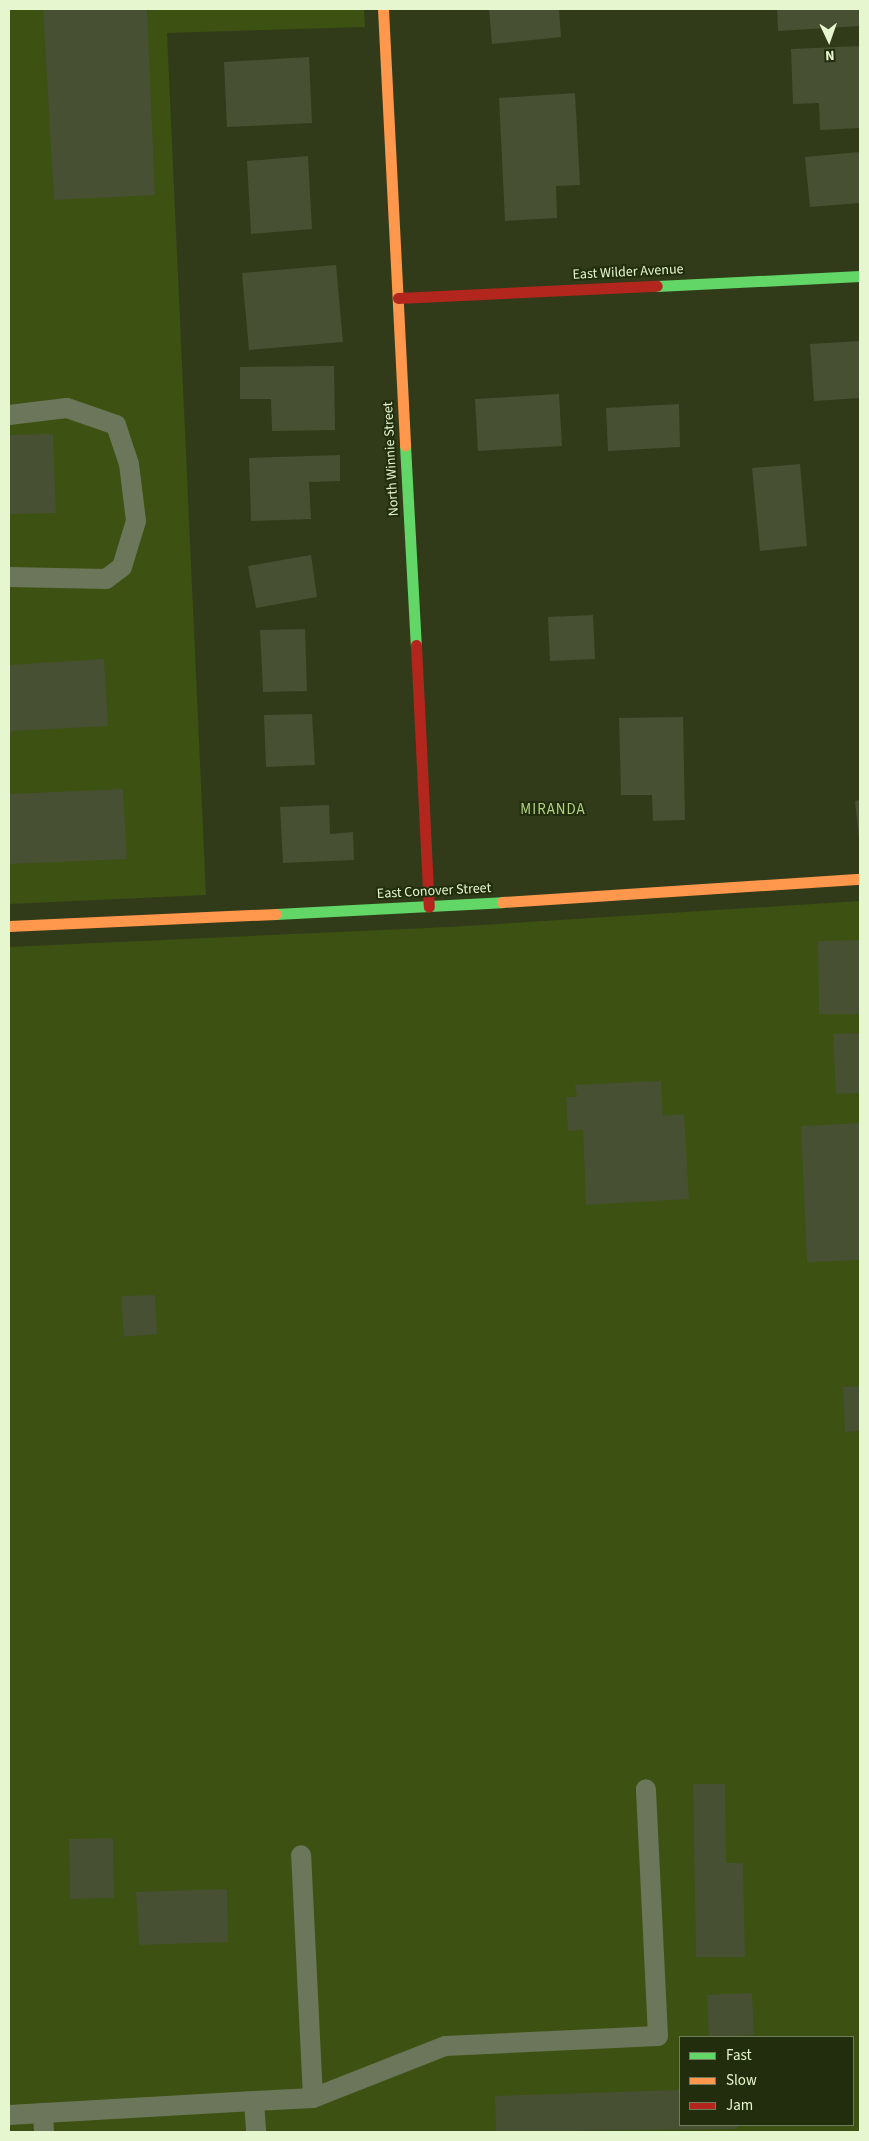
<!DOCTYPE html>
<style>
body{margin:0}
#map{position:relative;width:869px;height:2141px;overflow:hidden;background:#313b1a;font-family:"Source Sans 3",sans-serif}
div>[style]{position:absolute}
[style*='--x']{left:calc(var(--x)*1px);top:calc(var(--y)*1px);width:calc(var(--w)*1px);rotate:calc(var(--a)*1deg)}
.built>*{inset:0;background:#3d5112}
.building>*{inset:0;background:#475032}
.lane>*{height:20px;margin:-10px;padding:0 10px;transform-origin:10px;border-radius:10px;background:#6c765a}
.fast>*{height:11px;margin:-5.5px;padding:0 5.5px;transform-origin:5.5px;border-radius:5.5px;background:#63d668}
.slow>*{height:11px;margin:-5.5px;padding:0 5.5px;transform-origin:5.5px;border-radius:5.5px;background:#ff974d}
.jam>*{height:11px;margin:-5.5px;padding:0 5.5px;transform-origin:5.5px;border-radius:5.5px;background:#b3261e}
span{translate:-50% -50%;white-space:nowrap;text-align:center;line-height:1.15;-webkit-text-stroke:4px #212d0c;paint-order:stroke}
.street-label{font-size:14px;color:#e6f6cf}
.neighbourhood-label{font-size:15px;color:#b4d384;letter-spacing:1px}
.frame{position:absolute;inset:0;border:10px solid #e6f6cf;pointer-events:none}
.legend{position:absolute;left:679px;top:2036px;width:175px;height:90px;box-sizing:border-box;background:#212d0c;border:1px solid #707d5a;margin:0;padding:6px 9px;list-style:none;font-size:15px;color:#e6f6cf}
.legend li{display:flex;align-items:center;gap:10px;height:25px}
.legend b{width:25px;border:1px solid #707d5a}
.north{position:absolute;left:804px;top:15px;width:50px;height:50px;-webkit-text-stroke:4px #212d0c;paint-order:stroke;rotate:177deg;font-size:14px;font-weight:700;line-height:20px;text-align:center;color:#e6f6cf}
.north::after{content:'';display:block;margin:auto;width:18px;height:22px;background:#e6f6cf;clip-path:polygon(50% 0,100% 100%,50% 72%,0 100%)}
</style>
<div id="map">
<div class="built">
<div style="clip-path:polygon(9px 9px,364px 9px,365px 27px,167px 33px,206px 895px,9px 904px)"></div>
<div style="clip-path:polygon(evenodd,860px 901px,860px 2132px,9px 2132px,9px 947px,449px 927px,860px 901px,680px 2037px,853px 2037px,853px 2125px,680px 2125px,680px 2037px)"></div>
</div>
<div class="building">
<div style="clip-path:polygon(43px 9px,147px 9px,155px 195px,54px 200px)"></div>
<div style="clip-path:polygon(489px 9px,559px 9px,561px 37px,492px 44px)"></div>
<div style="clip-path:polygon(777px 9px,860px 9px,860px 26px,778px 31px)"></div>
<div style="clip-path:polygon(860px 46px,860px 128px,820px 130px,819px 103px,793px 104px,791px 49px)"></div>
<div style="clip-path:polygon(309px 57px,312px 123px,227px 127px,224px 62px)"></div>
<div style="clip-path:polygon(575px 93px,580px 185px,556px 186px,557px 218px,505px 221px,499px 98px)"></div>
<div style="clip-path:polygon(860px 152px,860px 203px,810px 207px,805px 157px)"></div>
<div style="clip-path:polygon(308px 156px,312px 229px,251px 234px,247px 161px)"></div>
<div style="clip-path:polygon(336px 265px,343px 342px,249px 350px,242px 273px)"></div>
<div style="clip-path:polygon(860px 341px,860px 398px,814px 401px,810px 344px)"></div>
<div style="clip-path:polygon(334px 366px,335px 430px,272px 431px,271px 399px,240px 399px,240px 367px)"></div>
<div style="clip-path:polygon(559px 394px,562px 446px,478px 451px,475px 399px)"></div>
<div style="clip-path:polygon(679px 404px,680px 447px,608px 451px,606px 408px)"></div>
<div style="clip-path:polygon(53px 434px,56px 513px,9px 514px,9px 435px)"></div>
<div style="clip-path:polygon(340px 455px,340px 481px,309px 482px,311px 519px,251px 521px,249px 458px)"></div>
<div style="clip-path:polygon(800px 464px,807px 546px,760px 551px,752px 468px)"></div>
<div style="clip-path:polygon(311px 555px,317px 597px,256px 608px,248px 566px)"></div>
<div style="clip-path:polygon(593px 615px,595px 659px,550px 661px,548px 617px)"></div>
<div style="clip-path:polygon(305px 629px,307px 691px,263px 692px,260px 630px)"></div>
<div style="clip-path:polygon(104px 659px,108px 726px,12px 731px,9px 741px,9px 665px)"></div>
<div style="clip-path:polygon(312px 714px,315px 765px,266px 767px,264px 715px)"></div>
<div style="clip-path:polygon(683px 717px,685px 820px,653px 821px,652px 795px,621px 795px,619px 718px)"></div>
<div style="clip-path:polygon(123px 789px,127px 859px,9px 864px,9px 794px)"></div>
<div style="clip-path:polygon(860px 800px,860px 838px,859px 838px,855px 801px)"></div>
<div style="clip-path:polygon(329px 805px,330px 834px,353px 832px,354px 860px,283px 863px,280px 807px)"></div>
<div style="clip-path:polygon(860px 940px,860px 1014px,819px 1014px,818px 941px)"></div>
<div style="clip-path:polygon(860px 1033px,860px 1093px,836px 1094px,833px 1034px)"></div>
<div style="clip-path:polygon(661px 1081px,663px 1116px,684px 1114px,689px 1199px,586px 1205px,583px 1130px,568px 1131px,566px 1097px,577px 1097px,575px 1085px)"></div>
<div style="clip-path:polygon(860px 1123px,860px 1260px,807px 1262px,801px 1126px)"></div>
<div style="clip-path:polygon(155px 1295px,157px 1334px,124px 1337px,121px 1296px)"></div>
<div style="clip-path:polygon(860px 1386px,860px 1431px,845px 1432px,843px 1387px)"></div>
<div style="clip-path:polygon(693px 1784px,725px 1784px,726px 1863px,743px 1863px,745px 1957px,696px 1957px)"></div>
<div style="clip-path:polygon(113px 1838px,114px 1898px,70px 1899px,69px 1839px)"></div>
<div style="clip-path:polygon(227px 1889px,228px 1942px,139px 1945px,136px 1892px)"></div>
<div style="clip-path:polygon(752px 1993px,754px 2035px,709px 2037px,707px 1995px)"></div>
<div style="clip-path:polygon(680px 2090px,680px 2125px,737px 2125px,737px 2129px,496px 2132px,495px 2096px)"></div>
</div>
<div class="lane">
<div style="--x:9;--y:415;--w:58;--a:-6.9"></div>
<div style="--x:67;--y:408;--w:52;--a:19.1"></div>
<div style="--x:116;--y:425;--w:41;--a:71.6"></div>
<div style="--x:129;--y:464;--w:57;--a:83"></div>
<div style="--x:136;--y:521;--w:48;--a:106.9"></div>
<div style="--x:122;--y:567;--w:20;--a:143"></div>
<div style="--x:106;--y:579;--w:97;--a:-178.8"></div>
<div style="--x:313;--y:2098;--w:142;--a:-21.5"></div>
<div style="--x:445;--y:2046;--w:213;--a:-2.7"></div>
<div style="--x:658;--y:2036;--w:247;--a:-92.8"></div>
<div style="--x:254;--y:2101;--w:59;--a:-2.9"></div>
<div style="--x:313;--y:2098;--w:243;--a:-92.8"></div>
<div style="--x:43;--y:2113;--w:19;--a:87"></div>
<div style="--x:9;--y:2115;--w:245;--a:-3.3"></div>
<div style="--x:254;--y:2101;--w:31;--a:86"></div>
</div>
<div class="fast">
<div style="--x:657;--y:286;--w:203;--a:-2.8"></div>
<div style="--x:405;--y:445;--w:200;--a:86.9"></div>
<div style="--x:276;--y:914;--w:226;--a:-3"></div>
</div>
<div class="slow">
<div style="--x:383;--y:9;--w:437;--a:87.1"></div>
<div style="--x:502;--y:902;--w:359;--a:-3.7"></div>
<div style="--x:9;--y:926;--w:267;--a:-2.6"></div>
</div>
<div class="jam">
<div style="--x:398;--y:298;--w:259;--a:-2.7"></div>
<div style="--x:416;--y:645;--w:262;--a:87.2"></div>
</div>
<div class="street-label">
<span style="left:628px;top:272px;rotate:-3deg">East Wilder Avenue</span>
<span style="left:391px;top:459px;rotate:-93deg">North Winnie Street</span>
<span style="left:434px;top:891px;rotate:-3deg">East Conover Street</span>
</div>
<div class="neighbourhood-label">
<span style="left:553px;top:810px">MIRANDA</span>
</div>
<div class="frame"></div>
<ul class="legend">
<li><b style="height:6px;background:#63d668"></b>Fast</li>
<li><b style="height:6px;background:#ff974d"></b>Slow</li>
<li><b style="height:6px;background:#b3261e"></b>Jam</li>
</ul>
<div class="north">N</div>
</div>
